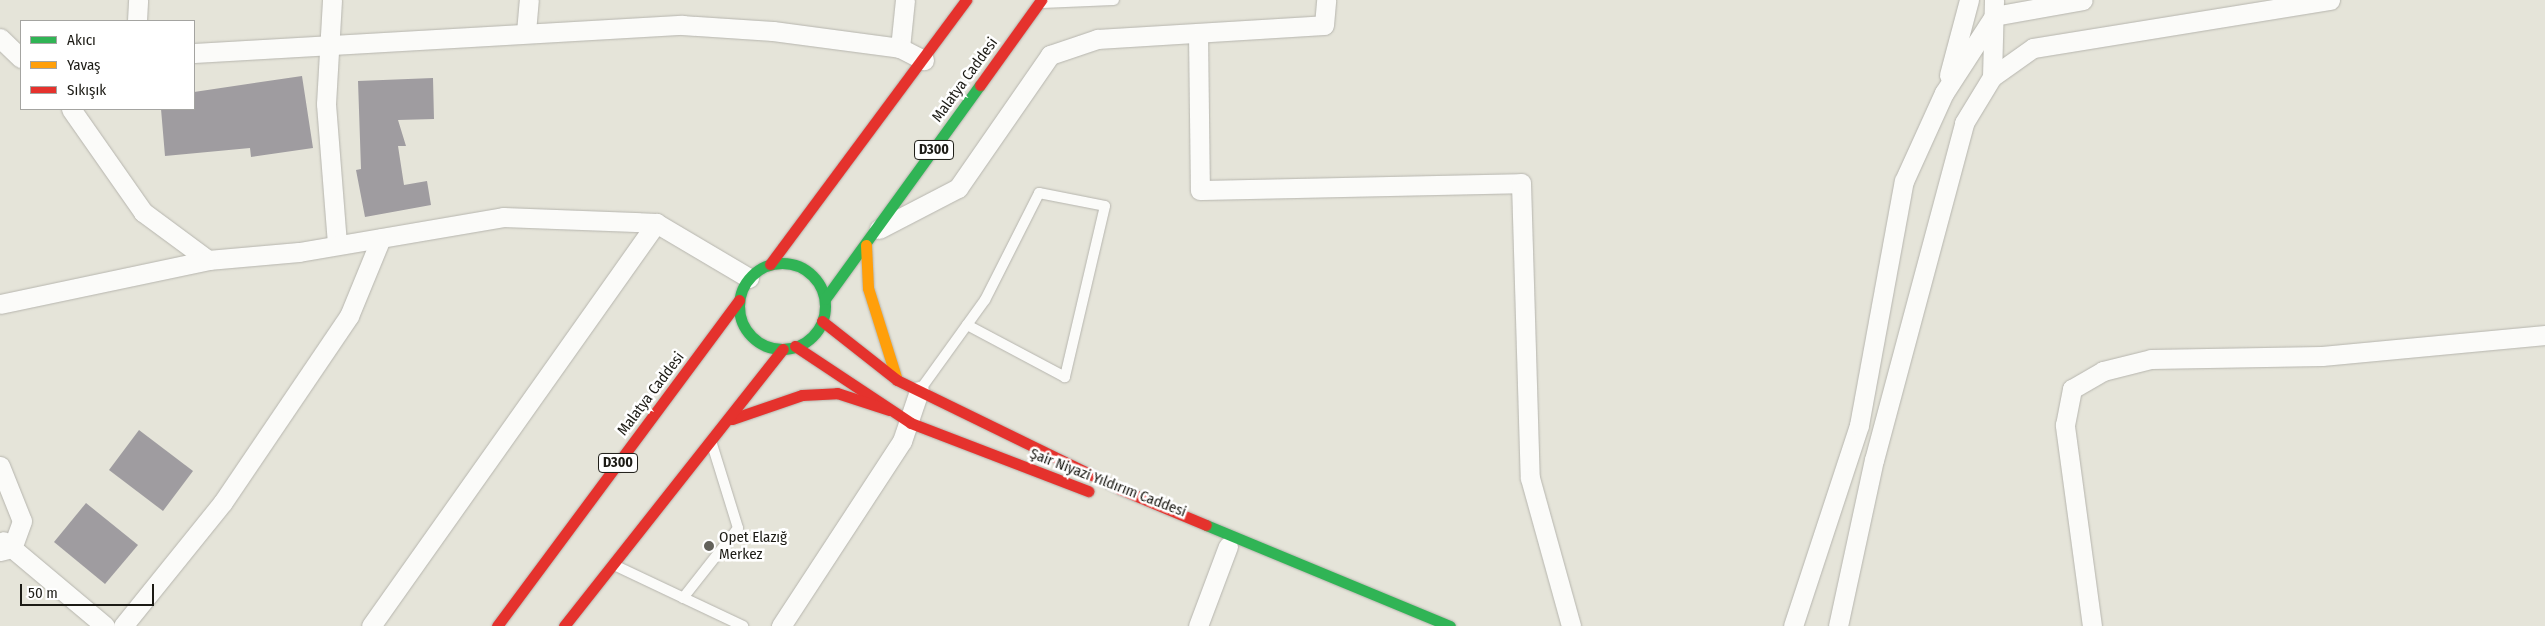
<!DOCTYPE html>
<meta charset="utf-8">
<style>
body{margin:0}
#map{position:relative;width:2545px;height:626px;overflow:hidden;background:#e5e4d9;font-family:"Fira Sans Condensed",sans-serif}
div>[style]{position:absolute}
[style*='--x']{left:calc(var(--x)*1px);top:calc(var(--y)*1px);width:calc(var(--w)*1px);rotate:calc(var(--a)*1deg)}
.building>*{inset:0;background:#9f9ca0}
.roads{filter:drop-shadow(0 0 1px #b6b5ae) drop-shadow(0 0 1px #b6b5ae)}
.lane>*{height:10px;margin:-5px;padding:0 5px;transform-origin:5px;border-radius:5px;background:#fbfbf9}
.street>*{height:19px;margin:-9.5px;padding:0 9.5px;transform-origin:9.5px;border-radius:9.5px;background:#fbfbf9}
.fast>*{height:11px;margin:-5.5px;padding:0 5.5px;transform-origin:5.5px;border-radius:5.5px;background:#30b455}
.fast>.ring{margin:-5.5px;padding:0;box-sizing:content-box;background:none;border:11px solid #30b455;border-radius:50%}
.slow>*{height:11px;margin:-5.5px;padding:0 5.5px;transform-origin:5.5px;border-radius:5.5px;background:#ff9f0a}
.jam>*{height:11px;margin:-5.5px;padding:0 5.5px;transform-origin:5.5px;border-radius:5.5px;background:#e5322d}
.dots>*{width:14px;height:14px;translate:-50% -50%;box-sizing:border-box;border:2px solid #fff;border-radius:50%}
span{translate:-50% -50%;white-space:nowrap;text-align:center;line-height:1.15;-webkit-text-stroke:5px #fff;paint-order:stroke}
.shield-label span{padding:1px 4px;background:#fff;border:1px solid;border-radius:4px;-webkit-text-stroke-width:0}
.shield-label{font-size:14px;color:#1c1b15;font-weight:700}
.street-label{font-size:15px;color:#1c1b15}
.poi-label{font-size:15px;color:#1c1b15}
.left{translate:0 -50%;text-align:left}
.legend{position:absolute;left:20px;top:20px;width:175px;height:90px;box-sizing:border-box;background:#fff;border:1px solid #a4a4a1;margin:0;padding:6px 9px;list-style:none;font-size:15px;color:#1c1b15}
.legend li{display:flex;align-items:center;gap:10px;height:25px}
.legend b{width:25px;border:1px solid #a4a4a1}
.scale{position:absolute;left:20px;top:584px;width:134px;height:22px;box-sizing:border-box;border:2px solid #1c1b15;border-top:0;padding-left:6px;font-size:15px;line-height:18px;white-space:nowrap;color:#1c1b15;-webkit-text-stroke:4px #fff;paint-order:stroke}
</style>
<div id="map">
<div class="building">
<div style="clip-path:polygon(302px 76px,313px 148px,251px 157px,250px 148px,165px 156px,161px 109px,194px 109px,194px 92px)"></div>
<div style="clip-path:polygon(433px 78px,434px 119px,398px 120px,406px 146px,398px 146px,404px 185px,427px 181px,431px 205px,365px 217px,356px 170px,361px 169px,358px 81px)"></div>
<div style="clip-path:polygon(139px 430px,193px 471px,163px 511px,109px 470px)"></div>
<div style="clip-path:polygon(86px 503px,138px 545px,105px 584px,54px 542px)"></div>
</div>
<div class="roads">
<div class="lane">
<div style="--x:1041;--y:3;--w:73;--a:-2.4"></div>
<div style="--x:920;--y:390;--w:111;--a:-54.2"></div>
<div style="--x:985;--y:300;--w:120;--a:-63.2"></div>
<div style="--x:1039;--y:193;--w:67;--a:11.1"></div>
<div style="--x:1105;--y:206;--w:176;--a:103.2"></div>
<div style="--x:1065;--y:377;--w:111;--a:-152"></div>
<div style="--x:614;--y:565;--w:143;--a:25.3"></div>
<div style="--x:683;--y:598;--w:89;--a:-51.8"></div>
<div style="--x:738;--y:528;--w:88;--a:-107.2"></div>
</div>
<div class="street">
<div style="--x:332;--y:0;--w:104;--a:93.3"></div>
<div style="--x:326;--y:104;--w:141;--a:85.5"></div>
<div style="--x:137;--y:21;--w:21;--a:-87"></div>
<div style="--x:526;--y:32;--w:32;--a:-85"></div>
<div style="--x:1198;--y:33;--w:157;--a:89.3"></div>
<div style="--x:1200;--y:190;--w:321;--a:-1.2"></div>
<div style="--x:1521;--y:183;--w:295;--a:88.3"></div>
<div style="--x:1530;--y:478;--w:154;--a:74.5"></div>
<div style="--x:0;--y:38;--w:29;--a:44"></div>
<div style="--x:900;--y:48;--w:48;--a:-84.1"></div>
<div style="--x:194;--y:53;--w:489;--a:-3.3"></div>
<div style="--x:682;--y:25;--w:91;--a:3.8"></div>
<div style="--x:773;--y:31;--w:128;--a:7.6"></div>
<div style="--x:900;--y:48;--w:27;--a:27"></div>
<div style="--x:1949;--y:75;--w:78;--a:-75.1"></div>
<div style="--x:1992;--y:77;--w:77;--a:-88.5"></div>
<div style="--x:71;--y:109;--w:126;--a:55"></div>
<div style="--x:143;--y:212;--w:81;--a:36.4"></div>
<div style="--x:208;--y:260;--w:91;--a:-5"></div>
<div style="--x:299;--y:252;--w:207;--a:-9.7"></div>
<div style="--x:503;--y:217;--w:153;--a:2.2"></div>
<div style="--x:656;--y:223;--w:108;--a:30.6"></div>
<div style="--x:879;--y:229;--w:89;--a:-27.4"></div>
<div style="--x:958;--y:188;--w:162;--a:-55.3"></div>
<div style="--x:1050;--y:55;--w:50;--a:-18.8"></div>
<div style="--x:1097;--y:39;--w:227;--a:-3.5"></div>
<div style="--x:1324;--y:25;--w:25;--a:-85"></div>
<div style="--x:0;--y:304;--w:213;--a:-11.9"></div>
<div style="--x:0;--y:466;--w:59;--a:68.2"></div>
<div style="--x:22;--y:521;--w:29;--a:110"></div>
<div style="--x:12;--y:548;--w:11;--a:-142"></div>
<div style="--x:0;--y:551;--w:12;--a:-14"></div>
<div style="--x:12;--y:548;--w:121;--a:40"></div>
<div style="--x:123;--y:626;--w:159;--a:-51.1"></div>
<div style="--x:223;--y:502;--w:225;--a:-55.9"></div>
<div style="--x:349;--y:316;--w:84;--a:-67.7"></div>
<div style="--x:371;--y:626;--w:494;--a:-54.7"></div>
<div style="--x:781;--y:626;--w:221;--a:-56.8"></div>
<div style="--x:902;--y:441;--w:53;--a:-71.2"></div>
<div style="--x:1198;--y:626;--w:85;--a:-69.4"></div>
<div style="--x:1793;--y:626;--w:212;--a:-71.8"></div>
<div style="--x:1859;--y:425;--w:248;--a:-79.6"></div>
<div style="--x:1904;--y:181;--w:97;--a:-65.6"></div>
<div style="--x:1944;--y:93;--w:92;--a:-57"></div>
<div style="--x:1994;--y:16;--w:90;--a:-10.2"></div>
<div style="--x:1838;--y:626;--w:170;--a:-77.8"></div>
<div style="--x:1874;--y:460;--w:349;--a:-75"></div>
<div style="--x:1964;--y:123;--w:54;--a:-58.7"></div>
<div style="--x:1992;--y:77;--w:50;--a:-35.3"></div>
<div style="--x:2033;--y:48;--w:301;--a:-9.2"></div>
<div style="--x:2092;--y:626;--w:203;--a:-97.7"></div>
<div style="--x:2065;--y:425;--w:37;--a:-79"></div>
<div style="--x:2072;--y:389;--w:36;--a:-30"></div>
<div style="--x:2103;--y:371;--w:49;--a:-14"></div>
<div style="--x:2151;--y:359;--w:171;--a:-1"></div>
<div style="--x:2322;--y:356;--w:224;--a:-5.4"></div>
</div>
<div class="fast">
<div class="ring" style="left:739px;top:263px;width:75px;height:75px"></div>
<div style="--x:825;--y:299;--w:264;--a:-54.1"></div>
<div style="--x:1206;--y:525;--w:264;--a:22.5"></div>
</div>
<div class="slow">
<div style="--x:866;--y:245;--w:43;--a:87.3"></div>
<div style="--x:868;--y:288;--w:96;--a:72.5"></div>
</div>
<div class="jam">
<div style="--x:980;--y:85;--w:105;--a:-54.3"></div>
<div style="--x:770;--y:264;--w:329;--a:-53.4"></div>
<div style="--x:822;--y:321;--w:95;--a:38.2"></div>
<div style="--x:897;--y:380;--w:248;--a:26"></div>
<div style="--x:1120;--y:489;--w:93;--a:22.7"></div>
<div style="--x:795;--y:346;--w:139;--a:33.6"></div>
<div style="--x:911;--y:423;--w:190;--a:21"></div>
<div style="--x:732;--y:419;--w:74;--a:-18.9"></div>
<div style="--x:802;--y:395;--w:35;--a:-3"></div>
<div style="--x:837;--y:393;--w:55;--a:18.1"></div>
<div style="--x:497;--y:626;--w:406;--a:-53.4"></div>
<div style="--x:564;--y:626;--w:353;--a:-51.7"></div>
</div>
</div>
<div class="dots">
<div style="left:709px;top:546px;background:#62615a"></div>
</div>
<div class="shield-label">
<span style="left:934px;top:150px">D300</span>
<span style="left:618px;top:463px">D300</span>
</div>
<div class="street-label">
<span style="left:965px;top:80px;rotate:-54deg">Malatya Caddesi</span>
<span style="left:651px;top:394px;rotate:-53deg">Malatya Caddesi</span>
<span style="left:1108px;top:483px;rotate:21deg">Şair Niyazi Yıldırım Caddesi</span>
</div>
<div class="poi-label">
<span class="left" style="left:719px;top:546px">Opet Elazığ<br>Merkez</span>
</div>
<ul class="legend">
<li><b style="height:6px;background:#30b455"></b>Akıcı</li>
<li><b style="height:6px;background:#ff9f0a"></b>Yavaş</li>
<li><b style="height:6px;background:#e5322d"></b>Sıkışık</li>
</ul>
<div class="scale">50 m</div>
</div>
